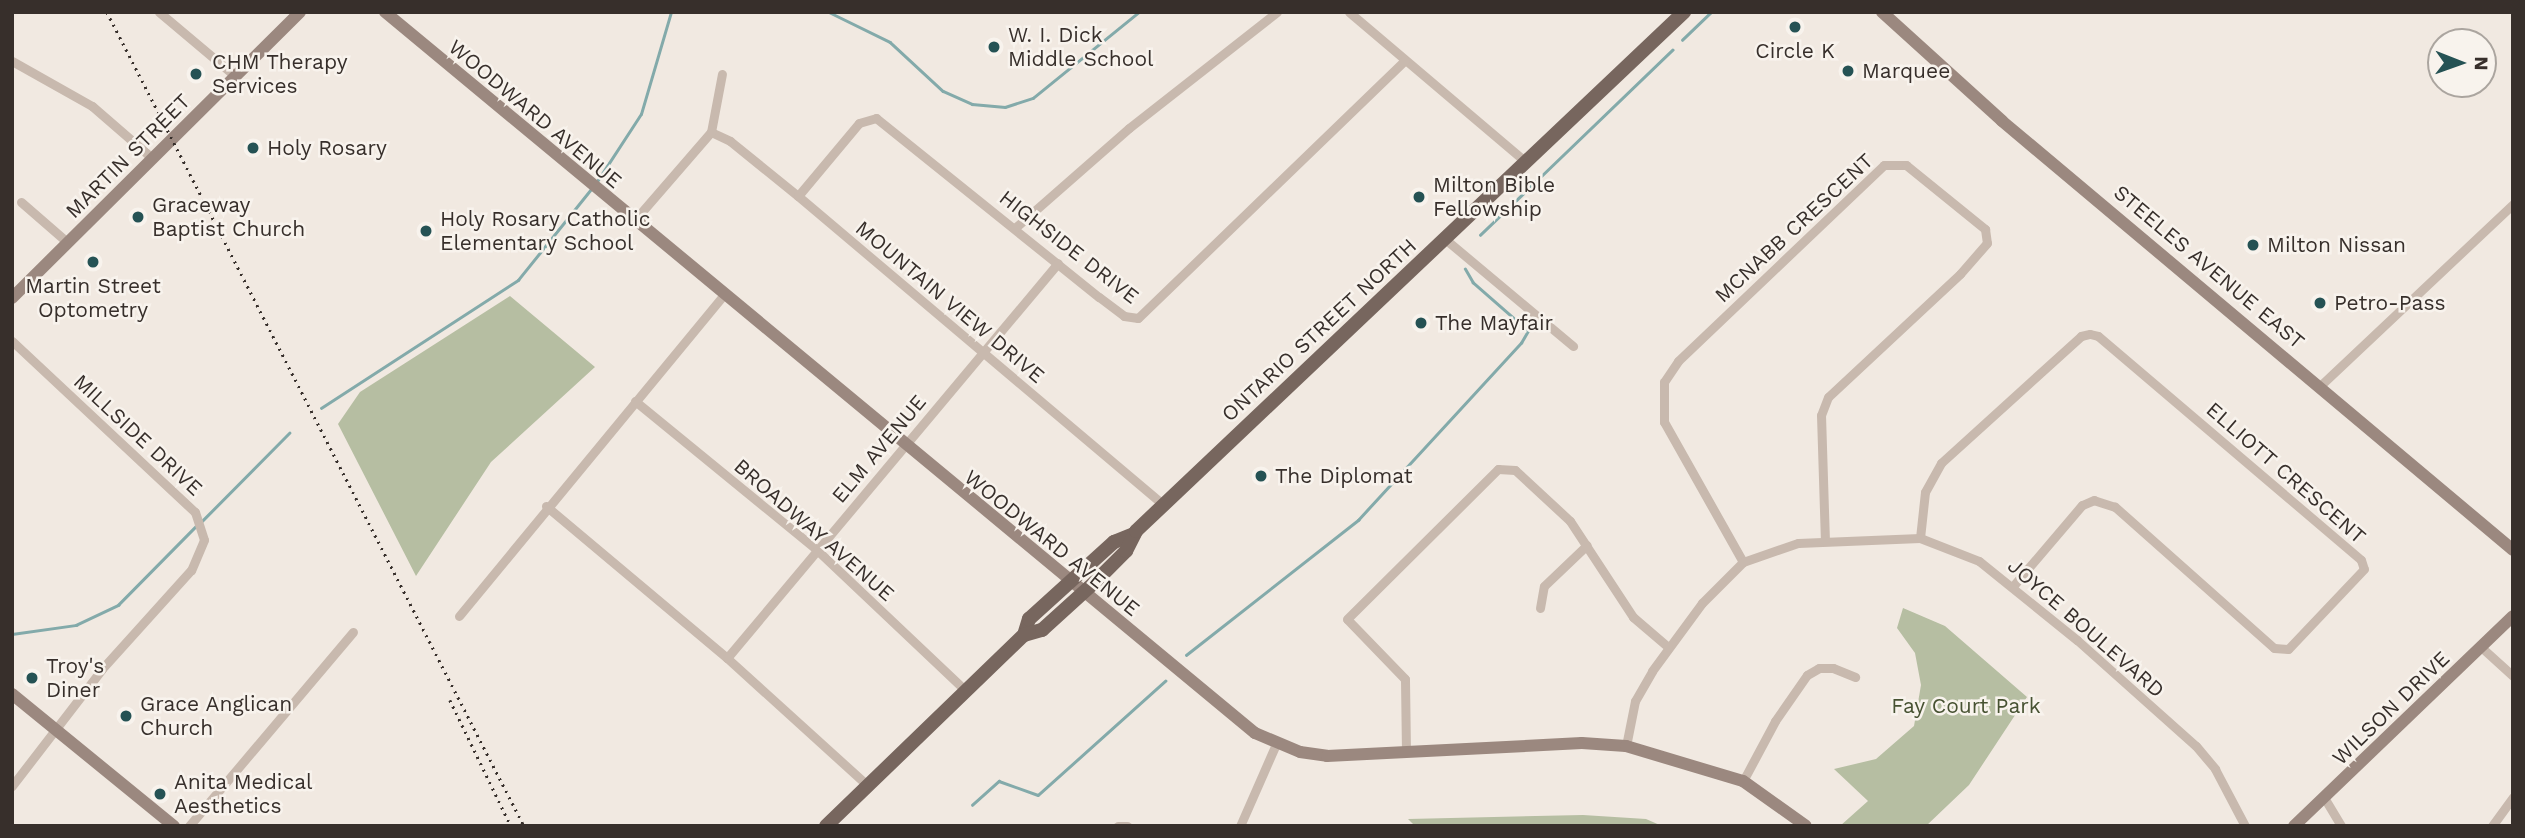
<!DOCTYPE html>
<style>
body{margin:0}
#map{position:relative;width:2525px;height:838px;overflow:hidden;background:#f1e9e1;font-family:"Work Sans",sans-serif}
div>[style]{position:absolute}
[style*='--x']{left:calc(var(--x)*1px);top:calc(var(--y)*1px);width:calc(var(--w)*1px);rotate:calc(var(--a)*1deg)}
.green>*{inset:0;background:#b6bea2}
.stream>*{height:2.5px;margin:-1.25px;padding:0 1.25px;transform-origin:1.25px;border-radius:1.25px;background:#83aaaa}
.street>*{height:9px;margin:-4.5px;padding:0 4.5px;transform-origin:4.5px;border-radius:4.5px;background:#c8b9ae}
.secondary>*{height:12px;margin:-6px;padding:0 6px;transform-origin:6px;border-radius:6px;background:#9b887f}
.primary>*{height:14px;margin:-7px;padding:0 7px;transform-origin:7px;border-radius:7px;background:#77665e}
.rail>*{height:2.5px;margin-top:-1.25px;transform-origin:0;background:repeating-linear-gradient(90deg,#372f2b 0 2px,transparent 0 7px)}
.dots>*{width:19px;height:19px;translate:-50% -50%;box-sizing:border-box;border:4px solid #f8f3ed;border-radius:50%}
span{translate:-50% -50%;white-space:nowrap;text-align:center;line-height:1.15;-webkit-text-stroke:5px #f8f3ed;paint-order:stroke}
.poi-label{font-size:21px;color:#372f2b}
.left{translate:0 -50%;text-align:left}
.street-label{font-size:21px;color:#372f2b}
.park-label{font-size:21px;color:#475232}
.frame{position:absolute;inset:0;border:14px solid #372f2b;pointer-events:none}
.north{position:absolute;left:2427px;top:28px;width:70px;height:70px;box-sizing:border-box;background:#f8f3ed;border:2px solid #aba59f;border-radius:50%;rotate:91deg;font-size:19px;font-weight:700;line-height:28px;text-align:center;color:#372f2b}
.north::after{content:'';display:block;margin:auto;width:24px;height:32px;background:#255254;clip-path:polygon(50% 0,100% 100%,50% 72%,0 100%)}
</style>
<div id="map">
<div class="green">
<div style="clip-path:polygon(510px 296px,595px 367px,491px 462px,416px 576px,338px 424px,360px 392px)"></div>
<div style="clip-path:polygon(1903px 608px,1945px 626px,2027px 697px,1969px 785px,1926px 826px,1840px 826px,1868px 801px,1834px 769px,1876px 759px,1914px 726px,1921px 685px,1915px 653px,1897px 628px)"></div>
<div style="clip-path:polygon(1583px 815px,1646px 819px,1662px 826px,1415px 826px,1408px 819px)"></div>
</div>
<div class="stream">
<div style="--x:829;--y:12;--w:68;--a:26.2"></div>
<div style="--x:890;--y:42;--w:72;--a:42.8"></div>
<div style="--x:943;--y:91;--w:32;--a:24"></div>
<div style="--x:972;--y:104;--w:33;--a:5"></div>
<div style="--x:1005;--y:107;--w:29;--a:-18"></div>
<div style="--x:1033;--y:98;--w:136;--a:-39.1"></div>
<div style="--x:1682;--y:40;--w:40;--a:-44"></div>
<div style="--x:596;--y:183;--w:82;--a:-56.9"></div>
<div style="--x:641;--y:114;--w:106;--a:-73.6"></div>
<div style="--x:1480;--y:235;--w:267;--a:-43.9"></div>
<div style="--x:321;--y:408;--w:235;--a:-33"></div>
<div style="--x:518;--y:280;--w:118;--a:-51.2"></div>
<div style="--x:202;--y:521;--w:124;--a:-45.3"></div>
<div style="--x:12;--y:634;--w:65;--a:-8"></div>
<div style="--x:76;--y:625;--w:47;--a:-25.5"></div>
<div style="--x:118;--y:605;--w:112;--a:-45.4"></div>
<div style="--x:1186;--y:655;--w:219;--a:-38.1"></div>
<div style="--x:1358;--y:520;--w:241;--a:-47.4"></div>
<div style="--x:1521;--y:343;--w:14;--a:-60"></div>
<div style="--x:1528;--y:331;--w:73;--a:-138.9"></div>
<div style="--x:1473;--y:283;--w:16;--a:-120"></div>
<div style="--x:972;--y:805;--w:36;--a:-42"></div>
<div style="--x:999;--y:781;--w:41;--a:19.7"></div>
<div style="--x:1038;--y:795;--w:171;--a:-41.9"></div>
</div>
<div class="street">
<div style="--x:159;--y:12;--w:99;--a:40.1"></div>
<div style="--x:1349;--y:12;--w:232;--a:40.3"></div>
<div style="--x:12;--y:61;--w:92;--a:29.4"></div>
<div style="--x:92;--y:106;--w:79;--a:40.9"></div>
<div style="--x:711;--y:132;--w:21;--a:25"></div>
<div style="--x:730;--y:141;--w:87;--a:39"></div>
<div style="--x:798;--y:196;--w:478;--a:40.2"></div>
<div style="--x:798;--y:196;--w:95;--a:-50.1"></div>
<div style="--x:859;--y:123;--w:18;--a:-16"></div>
<div style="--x:876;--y:118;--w:286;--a:38.8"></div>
<div style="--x:1099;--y:297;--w:31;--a:37"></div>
<div style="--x:1124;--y:316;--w:14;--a:8"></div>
<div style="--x:1138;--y:318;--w:371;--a:-44"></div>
<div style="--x:21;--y:202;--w:61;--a:41"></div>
<div style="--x:633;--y:222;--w:119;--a:-49.1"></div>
<div style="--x:711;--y:132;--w:59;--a:-79.3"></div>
<div style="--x:1016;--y:227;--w:150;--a:-41.2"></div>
<div style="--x:1129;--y:128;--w:188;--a:-38.1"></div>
<div style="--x:1445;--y:239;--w:167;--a:39.9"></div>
<div style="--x:12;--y:341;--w:250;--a:43.1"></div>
<div style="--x:195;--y:512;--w:29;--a:72"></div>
<div style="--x:204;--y:540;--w:33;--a:113"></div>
<div style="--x:191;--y:570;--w:133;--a:132"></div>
<div style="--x:102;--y:669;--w:148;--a:127.6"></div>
<div style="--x:2321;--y:385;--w:264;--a:-43.3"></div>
<div style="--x:635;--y:401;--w:237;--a:39.3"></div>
<div style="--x:818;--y:551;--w:204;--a:43.4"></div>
<div style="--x:546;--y:506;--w:236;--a:40"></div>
<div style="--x:727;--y:658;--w:190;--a:42.2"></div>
<div style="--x:1920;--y:538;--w:46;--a:-83.8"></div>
<div style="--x:1925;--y:492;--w:33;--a:-61"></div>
<div style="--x:1941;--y:463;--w:189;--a:-42.2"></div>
<div style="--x:2081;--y:336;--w:9;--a:-13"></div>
<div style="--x:2090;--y:334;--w:8;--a:14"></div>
<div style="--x:2098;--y:336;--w:345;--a:40.4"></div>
<div style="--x:2361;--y:560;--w:9;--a:72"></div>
<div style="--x:2364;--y:569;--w:110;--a:133.5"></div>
<div style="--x:2288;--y:649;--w:14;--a:-176"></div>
<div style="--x:2274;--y:648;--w:213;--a:-138.4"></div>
<div style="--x:2115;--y:507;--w:22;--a:-162"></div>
<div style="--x:2094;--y:500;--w:13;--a:157"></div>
<div style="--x:2082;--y:505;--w:105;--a:130.4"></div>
<div style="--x:1743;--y:562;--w:161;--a:-119.4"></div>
<div style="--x:1664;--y:422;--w:40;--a:-90"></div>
<div style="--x:1664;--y:382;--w:25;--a:-56"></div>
<div style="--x:1678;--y:361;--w:284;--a:-43.6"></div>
<div style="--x:1884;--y:165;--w:22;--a:0"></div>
<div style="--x:1906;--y:165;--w:102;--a:39"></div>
<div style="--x:1985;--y:229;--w:14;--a:82"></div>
<div style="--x:1987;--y:243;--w:41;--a:131.1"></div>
<div style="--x:1960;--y:274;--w:180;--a:137"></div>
<div style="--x:1828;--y:397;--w:19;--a:111"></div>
<div style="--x:1821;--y:415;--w:126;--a:88.2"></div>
<div style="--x:1540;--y:608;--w:22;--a:-80"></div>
<div style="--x:1544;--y:586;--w:59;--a:-43.6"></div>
<div style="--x:459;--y:616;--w:416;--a:-50.5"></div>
<div style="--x:2481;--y:647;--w:43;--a:42.2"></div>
<div style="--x:727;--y:658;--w:515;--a:-50.04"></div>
<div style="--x:1626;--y:746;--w:46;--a:-78.7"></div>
<div style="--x:1635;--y:701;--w:34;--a:-60"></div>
<div style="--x:1652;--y:671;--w:84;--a:-53.7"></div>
<div style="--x:1702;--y:603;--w:58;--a:-45"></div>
<div style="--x:1743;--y:562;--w:58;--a:-19.1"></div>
<div style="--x:1798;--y:543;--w:122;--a:-2.3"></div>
<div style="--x:1920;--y:538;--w:63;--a:21.3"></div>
<div style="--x:1979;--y:561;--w:126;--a:38.9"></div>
<div style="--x:2077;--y:640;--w:159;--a:41.7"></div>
<div style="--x:2196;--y:746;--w:30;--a:50"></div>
<div style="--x:2215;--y:769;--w:64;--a:62.2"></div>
<div style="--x:1406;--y:752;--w:73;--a:-90.8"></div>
<div style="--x:1405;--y:679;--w:83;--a:-134"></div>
<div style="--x:1347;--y:619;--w:213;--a:-44.8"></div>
<div style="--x:1498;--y:469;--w:17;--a:3"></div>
<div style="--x:1515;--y:470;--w:75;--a:42.8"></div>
<div style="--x:1570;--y:521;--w:115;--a:56.7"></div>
<div style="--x:1633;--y:617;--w:46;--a:40.6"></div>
<div style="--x:1743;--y:781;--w:68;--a:-61.9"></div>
<div style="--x:1775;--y:721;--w:56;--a:-55.2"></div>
<div style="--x:1807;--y:675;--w:14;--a:-30"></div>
<div style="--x:1819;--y:668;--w:14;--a:0"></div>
<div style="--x:1833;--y:668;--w:24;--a:22"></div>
<div style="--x:2325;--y:799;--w:31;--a:59"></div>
<div style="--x:189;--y:826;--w:254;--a:-49.8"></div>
<div style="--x:1118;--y:826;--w:9;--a:0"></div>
<div style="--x:1240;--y:826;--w:90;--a:-66.3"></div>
<div style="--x:2492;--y:826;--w:36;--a:-54"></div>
</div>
<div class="secondary">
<div style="--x:385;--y:12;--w:1130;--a:39.65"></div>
<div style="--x:1255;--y:733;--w:49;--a:22.9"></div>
<div style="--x:1300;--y:752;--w:27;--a:8"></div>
<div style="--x:1327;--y:756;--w:255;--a:-2.9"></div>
<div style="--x:1582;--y:743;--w:44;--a:3.9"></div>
<div style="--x:1626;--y:746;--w:122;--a:16.7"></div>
<div style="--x:1743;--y:781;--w:77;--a:35.5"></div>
<div style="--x:1882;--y:12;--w:162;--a:42.2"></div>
<div style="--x:2002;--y:121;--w:667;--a:40.01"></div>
<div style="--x:12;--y:298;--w:406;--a:-44.8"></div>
<div style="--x:12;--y:694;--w:209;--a:39.2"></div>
<div style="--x:2294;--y:826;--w:303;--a:-43.8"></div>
</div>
<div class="primary">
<div style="--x:1024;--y:635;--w:17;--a:-73"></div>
<div style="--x:1029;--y:619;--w:115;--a:-42.2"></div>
<div style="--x:1114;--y:542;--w:22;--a:-22"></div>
<div style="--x:826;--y:826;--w:275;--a:-44"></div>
<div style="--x:1024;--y:635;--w:19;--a:-16"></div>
<div style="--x:1042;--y:630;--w:72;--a:-42.2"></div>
<div style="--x:1095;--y:582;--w:44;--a:-45"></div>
<div style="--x:1126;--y:551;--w:22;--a:-63"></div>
<div style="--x:1136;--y:531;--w:755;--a:-43.44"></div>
</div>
<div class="rail">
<div style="--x:107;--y:12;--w:915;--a:62.87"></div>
<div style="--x:450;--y:700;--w:140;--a:64.2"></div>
</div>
<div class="dots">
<div style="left:1795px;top:27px;background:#255254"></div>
<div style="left:994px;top:47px;background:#255254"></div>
<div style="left:1848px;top:71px;background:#255254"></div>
<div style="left:196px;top:74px;background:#255254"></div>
<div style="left:253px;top:148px;background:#255254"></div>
<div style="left:1419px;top:197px;background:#255254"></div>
<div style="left:138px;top:217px;background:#255254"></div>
<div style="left:426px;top:231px;background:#255254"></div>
<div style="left:2253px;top:245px;background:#255254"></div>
<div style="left:93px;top:262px;background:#255254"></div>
<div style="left:2320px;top:303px;background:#255254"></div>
<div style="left:1421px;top:323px;background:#255254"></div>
<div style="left:1261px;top:476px;background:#255254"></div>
<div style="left:32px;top:678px;background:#255254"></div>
<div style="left:126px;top:716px;background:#255254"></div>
<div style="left:160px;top:794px;background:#255254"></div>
</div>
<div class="poi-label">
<span class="left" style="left:1008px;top:47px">W. I. Dick<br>Middle School</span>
<span style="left:1795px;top:51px">Circle K</span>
<span class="left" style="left:212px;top:74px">CHM Therapy<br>Services</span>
<span class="left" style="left:1862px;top:71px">Marquee</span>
<span class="left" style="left:267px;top:148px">Holy Rosary</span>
<span class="left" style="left:1433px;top:197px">Milton Bible<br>Fellowship</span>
<span class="left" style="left:152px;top:217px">Graceway<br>Baptist Church</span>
<span class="left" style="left:440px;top:231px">Holy Rosary Catholic<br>Elementary School</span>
<span class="left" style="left:2267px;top:245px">Milton Nissan</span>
<span style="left:93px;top:298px">Martin Street<br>Optometry</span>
<span class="left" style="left:2334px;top:303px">Petro-Pass</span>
<span class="left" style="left:1435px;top:323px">The Mayfair</span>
<span class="left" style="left:1275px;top:476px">The Diplomat</span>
<span class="left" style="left:46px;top:678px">Troy's<br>Diner</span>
<span class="left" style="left:140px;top:716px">Grace Anglican<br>Church</span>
<span class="left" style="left:174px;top:794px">Anita Medical<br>Aesthetics</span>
</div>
<div class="street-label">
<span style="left:535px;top:114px;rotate:40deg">WOODWARD AVENUE</span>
<span style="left:128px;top:156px;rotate:-45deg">MARTIN STREET</span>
<span style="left:1794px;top:228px;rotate:-43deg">MCNABB CRESCENT</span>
<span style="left:1069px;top:247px;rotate:38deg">HIGHSIDE DRIVE</span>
<span style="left:2209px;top:267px;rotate:40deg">STEELES AVENUE EAST</span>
<span style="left:950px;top:302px;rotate:40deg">MOUNTAIN VIEW DRIVE</span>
<span style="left:1319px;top:330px;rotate:-43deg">ONTARIO STREET NORTH</span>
<span style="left:138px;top:435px;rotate:43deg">MILLSIDE DRIVE</span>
<span style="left:879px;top:449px;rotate:-50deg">ELM AVENUE</span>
<span style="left:2286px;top:473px;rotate:41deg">ELLIOTT CRESCENT</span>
<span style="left:814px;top:530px;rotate:41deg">BROADWAY AVENUE</span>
<span style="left:1052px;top:543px;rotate:39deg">WOODWARD AVENUE</span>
<span style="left:2086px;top:628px;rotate:41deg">JOYCE BOULEVARD</span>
<span style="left:2391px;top:708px;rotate:-44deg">WILSON DRIVE</span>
</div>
<div class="park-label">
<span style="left:1966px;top:706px">Fay Court Park</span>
</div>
<div class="frame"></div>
<div class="north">N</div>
</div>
